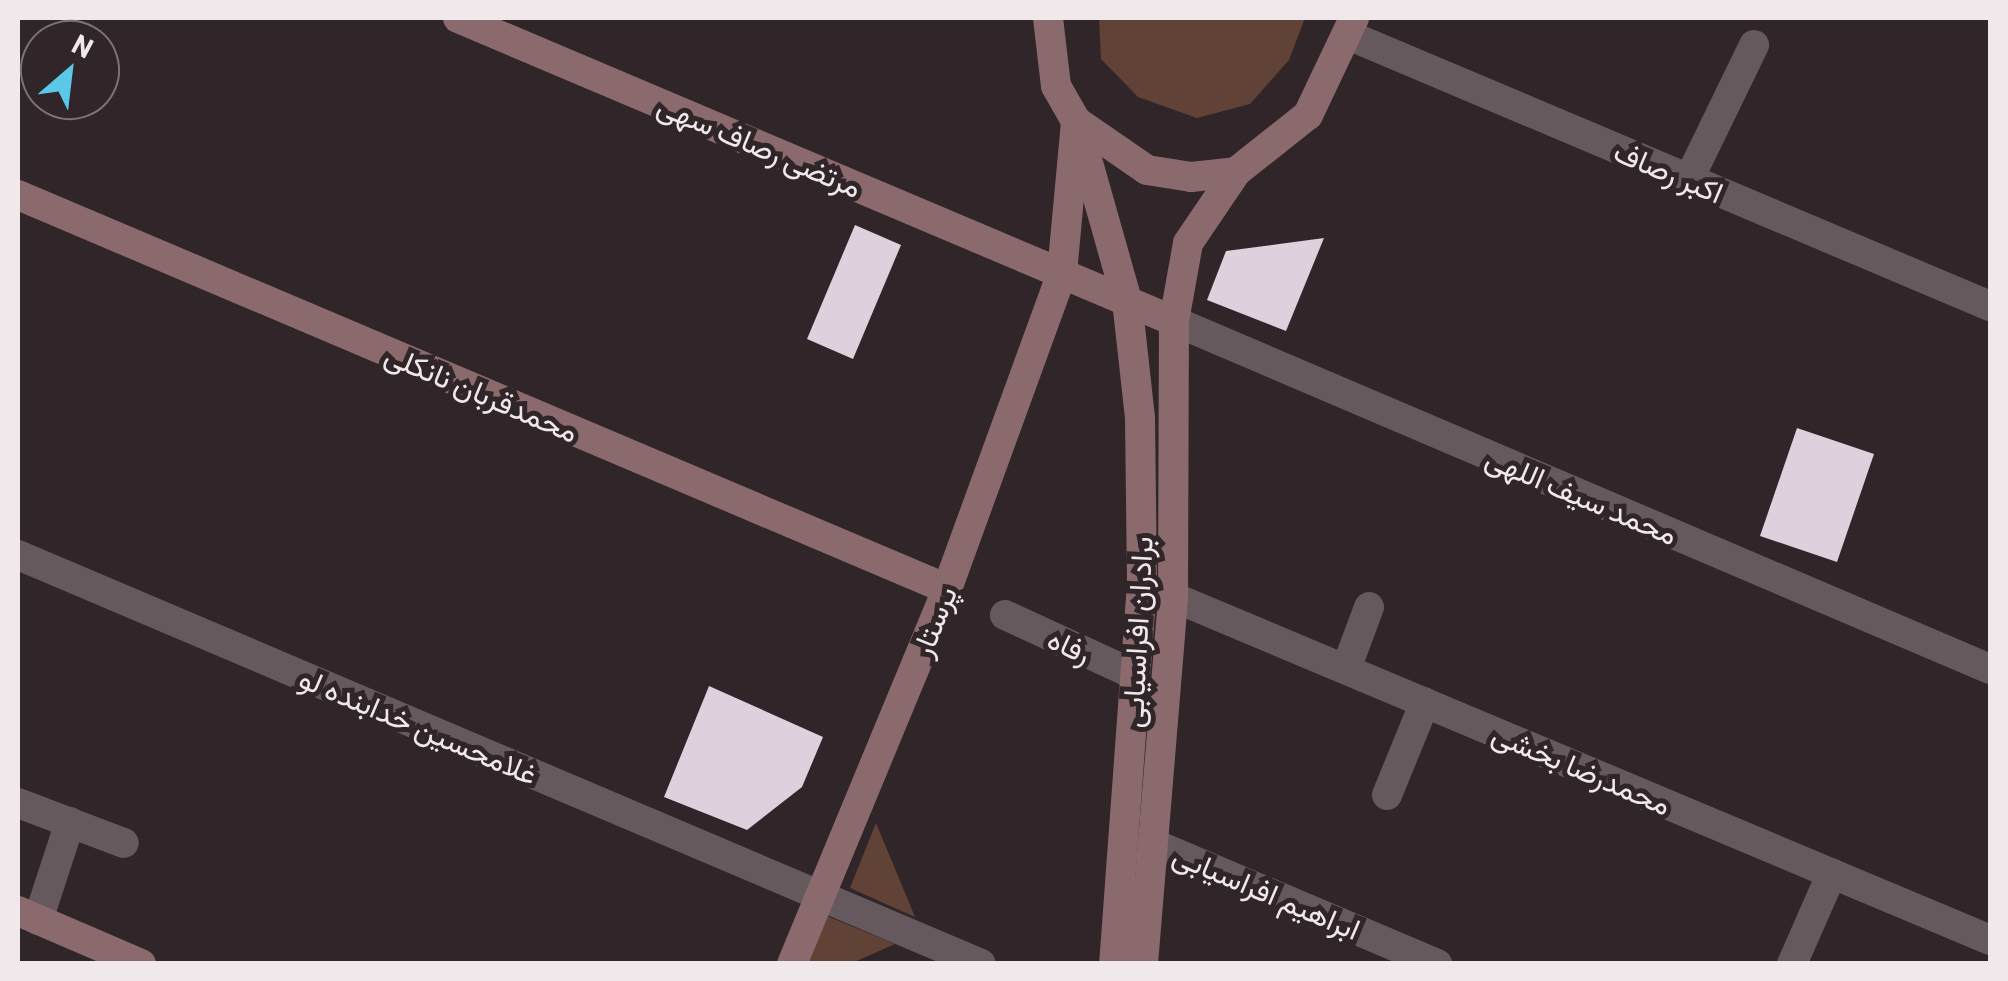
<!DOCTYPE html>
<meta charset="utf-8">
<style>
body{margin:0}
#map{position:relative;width:2008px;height:981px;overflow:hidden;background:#302529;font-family:Barlow,Vazirmatn,sans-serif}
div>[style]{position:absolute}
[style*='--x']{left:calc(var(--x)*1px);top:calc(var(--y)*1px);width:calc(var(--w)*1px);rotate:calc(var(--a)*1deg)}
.green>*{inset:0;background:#604336}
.building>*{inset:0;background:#dcd1dc}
.street>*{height:30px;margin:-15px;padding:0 15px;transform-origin:15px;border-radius:15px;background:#66595e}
.secondary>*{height:30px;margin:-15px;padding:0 15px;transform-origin:15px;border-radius:15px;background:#8a6a6d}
span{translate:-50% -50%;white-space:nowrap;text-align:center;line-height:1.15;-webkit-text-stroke:10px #302529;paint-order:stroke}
.street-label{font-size:30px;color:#f0e8eb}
.frame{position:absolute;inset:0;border:20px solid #f0e8eb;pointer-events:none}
.north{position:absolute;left:20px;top:20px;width:100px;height:100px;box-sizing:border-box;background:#302529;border:2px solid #7d7377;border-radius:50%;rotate:28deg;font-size:28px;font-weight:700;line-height:40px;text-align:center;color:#f0e8eb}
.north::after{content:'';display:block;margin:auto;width:35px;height:45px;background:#5bc8e7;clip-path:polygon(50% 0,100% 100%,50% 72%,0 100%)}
</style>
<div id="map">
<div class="green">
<div style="clip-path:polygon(1099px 18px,1305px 18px,1289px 60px,1250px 104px,1197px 118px,1138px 97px,1101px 59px)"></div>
<div style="clip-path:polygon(876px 823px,915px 917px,850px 888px)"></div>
<div style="clip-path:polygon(827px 916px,895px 944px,852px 963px,806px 964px)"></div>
</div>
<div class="building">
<div style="clip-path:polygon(855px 225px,901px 245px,853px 359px,807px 339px)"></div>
<div style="clip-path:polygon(1324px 238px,1286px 331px,1207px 300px,1226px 251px)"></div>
<div style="clip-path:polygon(1797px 428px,1874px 454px,1837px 562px,1760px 536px)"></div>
<div style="clip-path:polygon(709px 686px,823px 737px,802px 787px,747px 830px,664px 797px)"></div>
</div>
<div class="street">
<div style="--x:1348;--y:35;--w:697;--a:22.89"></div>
<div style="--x:1689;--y:179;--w:149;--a:-64.1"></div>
<div style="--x:1174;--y:321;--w:887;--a:23.1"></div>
<div style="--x:18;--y:555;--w:1046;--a:23.01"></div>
<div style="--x:1173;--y:597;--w:886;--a:22.77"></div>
<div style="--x:1005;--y:615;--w:143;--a:24.8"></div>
<div style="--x:1346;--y:669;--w:66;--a:-69.6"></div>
<div style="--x:1387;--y:795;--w:100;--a:-67.8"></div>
<div style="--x:18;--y:803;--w:113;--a:20.7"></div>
<div style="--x:1152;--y:843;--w:310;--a:23"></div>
<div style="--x:38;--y:920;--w:103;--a:-71.9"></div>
<div style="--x:1792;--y:964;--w:99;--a:-66.3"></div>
</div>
<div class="secondary">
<div style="--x:458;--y:18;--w:777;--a:22.94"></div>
<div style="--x:1048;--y:18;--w:68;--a:83.3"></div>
<div style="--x:1056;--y:86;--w:40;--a:60.3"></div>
<div style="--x:1076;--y:121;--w:86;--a:34.6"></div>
<div style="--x:1147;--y:170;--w:45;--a:9"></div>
<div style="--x:1191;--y:177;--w:45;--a:-6.3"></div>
<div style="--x:1236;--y:172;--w:92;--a:-38.4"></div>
<div style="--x:1308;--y:115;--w:107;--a:-64.6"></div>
<div style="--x:1083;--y:145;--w:161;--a:74.2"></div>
<div style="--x:1127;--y:300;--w:119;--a:83.7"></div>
<div style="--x:1140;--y:418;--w:166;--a:89.3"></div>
<div style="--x:1142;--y:584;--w:381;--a:94.2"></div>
<div style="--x:18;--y:195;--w:1009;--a:22.98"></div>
<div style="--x:18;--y:911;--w:134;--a:23.3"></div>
<div style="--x:792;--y:964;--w:406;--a:-67.5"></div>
<div style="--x:947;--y:589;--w:336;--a:-70"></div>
<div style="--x:1062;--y:273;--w:153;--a:-84.7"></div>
<div style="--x:1143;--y:964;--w:368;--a:-85.3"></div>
<div style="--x:1173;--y:597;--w:276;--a:-89.8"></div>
<div style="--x:1174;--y:321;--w:79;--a:-79.8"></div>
<div style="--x:1188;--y:243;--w:86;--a:-55.9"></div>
</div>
<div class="street-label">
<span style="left:760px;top:145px;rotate:23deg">مرتضی رصاف سهی</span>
<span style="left:1669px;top:171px;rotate:23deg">اکبر رصاف</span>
<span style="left:482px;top:392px;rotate:23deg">محمدقربان نانکلی</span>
<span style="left:1582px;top:495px;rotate:23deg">محمد سیف اللهی</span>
<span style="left:933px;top:621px;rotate:-68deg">پرستار</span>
<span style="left:1136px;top:632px;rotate:-87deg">برادران افراسیابی</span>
<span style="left:1070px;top:645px;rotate:25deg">رفاه</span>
<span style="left:419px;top:725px;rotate:23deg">غلامحسین خدابنده لو</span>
<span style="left:1582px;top:768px;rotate:23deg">محمدرضا بخشی</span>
<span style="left:1267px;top:891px;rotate:23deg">ابراهیم افراسیابی</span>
</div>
<div class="frame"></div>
<div class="north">N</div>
</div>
